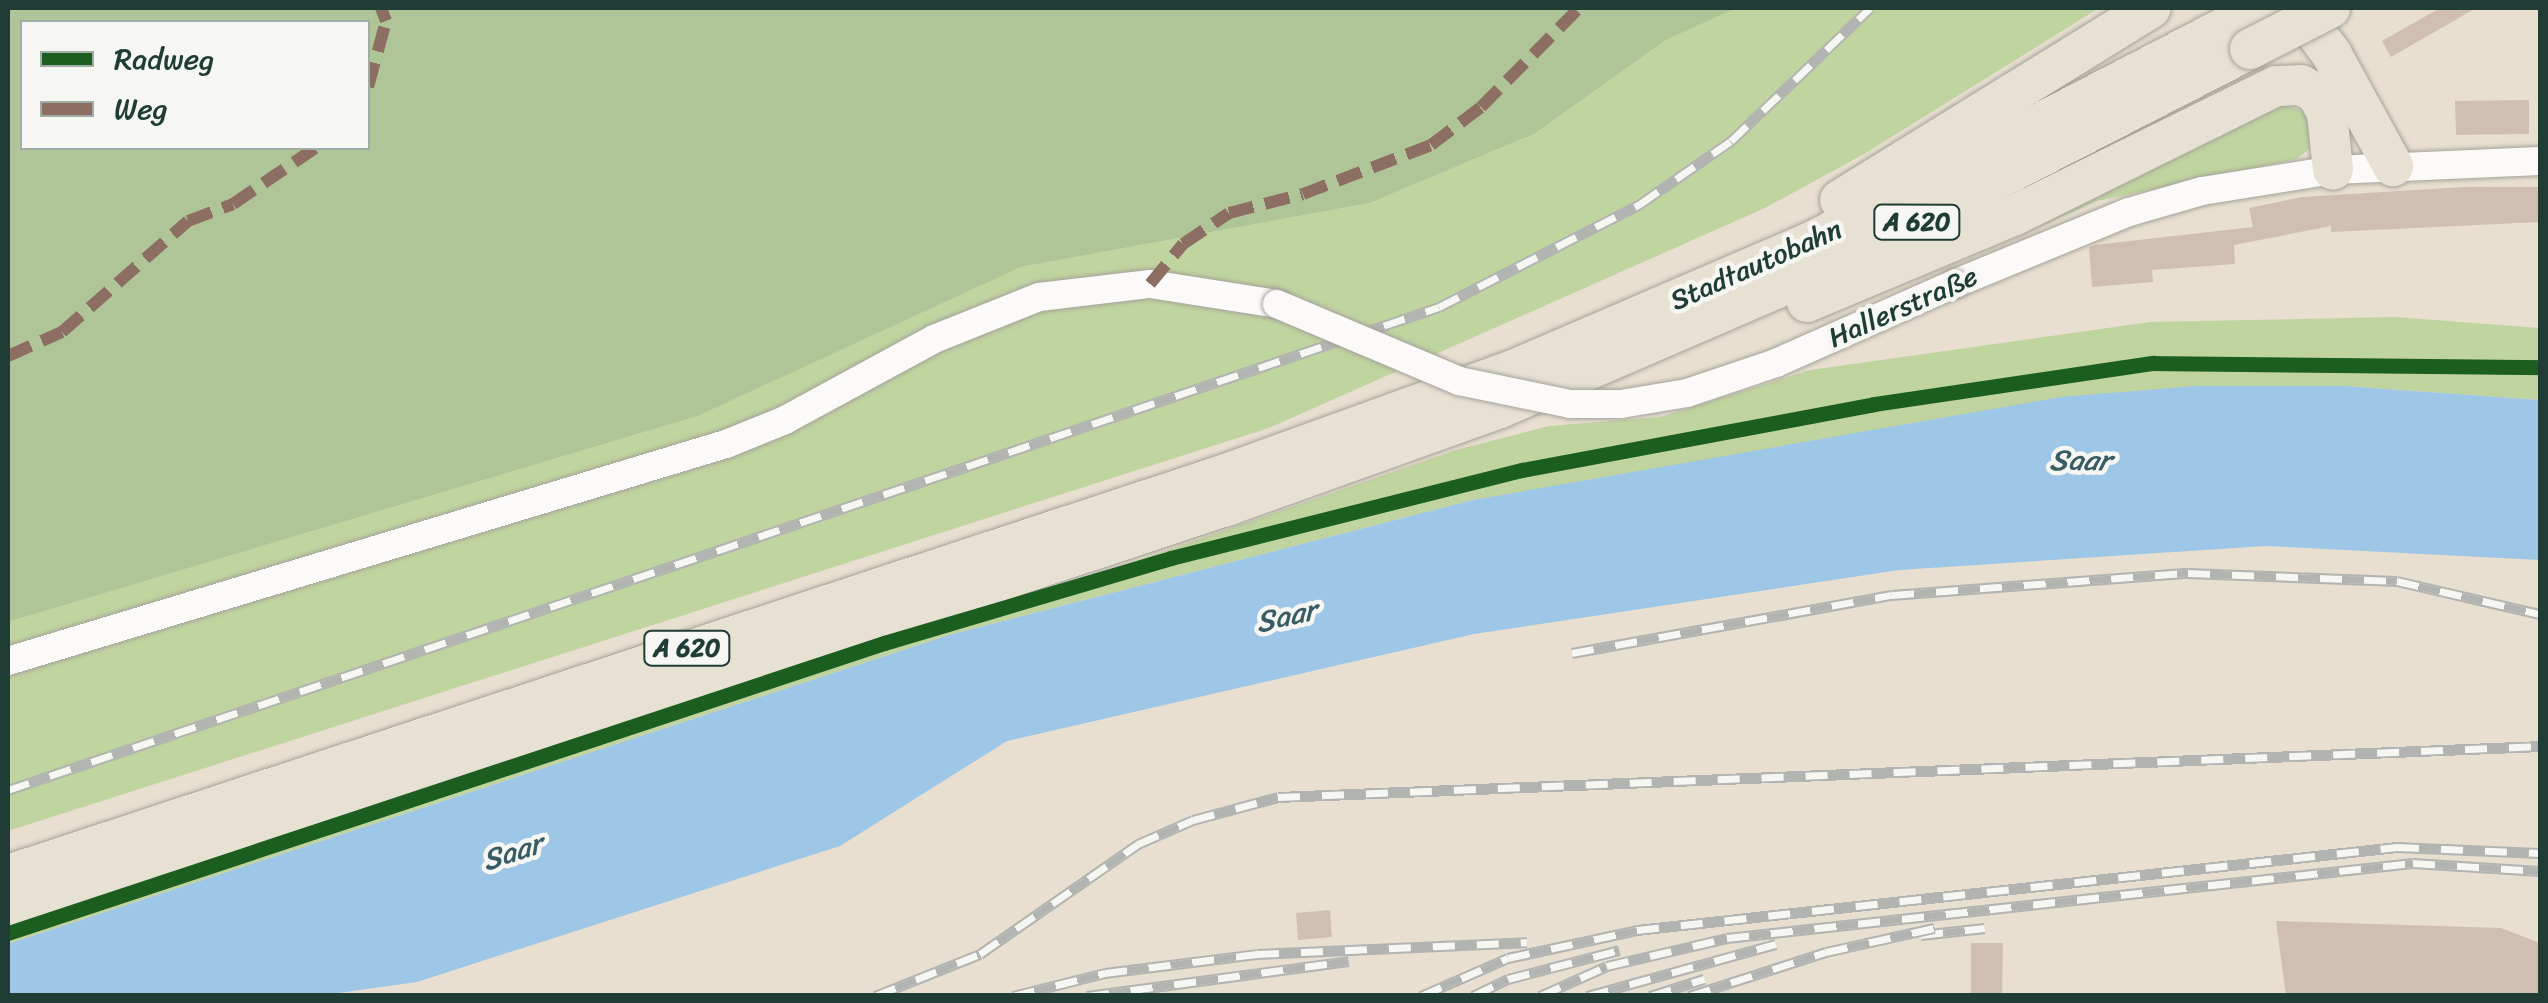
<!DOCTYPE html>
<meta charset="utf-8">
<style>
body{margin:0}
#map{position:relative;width:2548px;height:1003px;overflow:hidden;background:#e8dfd0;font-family:Sriracha,sans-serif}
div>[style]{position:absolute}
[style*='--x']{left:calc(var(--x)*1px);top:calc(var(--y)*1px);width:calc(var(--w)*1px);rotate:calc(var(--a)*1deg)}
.green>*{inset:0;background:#c0d4a0}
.forest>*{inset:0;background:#afc597}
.water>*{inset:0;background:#9ec6e7}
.building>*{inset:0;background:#d0bfb1}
.roads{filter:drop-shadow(0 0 2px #a4a299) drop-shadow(0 0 2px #a4a299)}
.minor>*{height:28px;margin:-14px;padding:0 14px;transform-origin:14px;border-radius:14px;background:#fcfaf8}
.highway>*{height:40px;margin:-20px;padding:0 20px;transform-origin:20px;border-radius:20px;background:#e7e1d4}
.rail>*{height:11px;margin-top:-5.5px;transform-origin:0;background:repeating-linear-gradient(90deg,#f6f6f2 0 22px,#b2b4b1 0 44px);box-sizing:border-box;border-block:2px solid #b2b4b1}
.bridges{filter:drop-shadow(0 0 2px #a4a299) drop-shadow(0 0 2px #a4a299)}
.minor-bridge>*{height:28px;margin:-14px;padding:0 14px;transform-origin:14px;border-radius:14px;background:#fcfaf8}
.highway-bridge>*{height:40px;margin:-20px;padding:0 20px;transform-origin:20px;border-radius:20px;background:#e7e1d4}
.quiet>*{height:12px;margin-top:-6px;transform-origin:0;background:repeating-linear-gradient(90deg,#8d6e63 0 25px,transparent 0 37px)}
.cycleway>*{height:15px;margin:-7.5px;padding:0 7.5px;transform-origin:7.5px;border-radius:7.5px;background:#1b5e20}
span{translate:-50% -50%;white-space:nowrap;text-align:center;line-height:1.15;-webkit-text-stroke:9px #f6f6f2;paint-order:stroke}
.shield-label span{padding:2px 8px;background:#f6f6f2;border:2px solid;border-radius:8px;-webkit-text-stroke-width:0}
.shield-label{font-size:25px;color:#1f3d34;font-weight:700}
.street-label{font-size:28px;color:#1f3d34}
.water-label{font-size:30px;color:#375c63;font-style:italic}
.frame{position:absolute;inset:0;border:10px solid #1f3d34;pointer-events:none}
.legend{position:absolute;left:20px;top:20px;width:350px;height:130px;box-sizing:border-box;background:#f6f6f2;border:2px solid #a0aca6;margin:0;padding:12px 18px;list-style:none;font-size:30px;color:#1f3d34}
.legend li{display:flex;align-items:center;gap:20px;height:50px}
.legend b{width:50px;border:2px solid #a0aca6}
</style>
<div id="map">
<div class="green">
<div style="clip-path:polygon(1737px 8px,2099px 8px,1864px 154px,1765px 208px,1269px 428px,8px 831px,8px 622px,698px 416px,1021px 267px,1370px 203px,1534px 134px,1666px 40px)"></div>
<div style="clip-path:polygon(2285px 105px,2310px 114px,2314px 130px,2309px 149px,2297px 159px,2097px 201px,2019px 236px,2265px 109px)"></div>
<div style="clip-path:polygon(2395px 317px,2540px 328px,2540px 400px,2344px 386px,2196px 386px,1473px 500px,949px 635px,8px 944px,8px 932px,42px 919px,844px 662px,1456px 450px,1549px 426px,1660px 417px,1810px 370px,2150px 322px)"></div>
</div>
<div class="forest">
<div style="clip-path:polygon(evenodd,8px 8px,1737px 8px,1666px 40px,1534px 134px,1370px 203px,1021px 267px,698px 416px,8px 622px,8px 8px,22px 22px,368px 22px,368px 148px,22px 148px,22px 22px)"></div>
</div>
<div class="water">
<div style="clip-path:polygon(2196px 386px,2344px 386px,2540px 400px,2540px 560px,2266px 546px,1899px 570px,1474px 634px,1007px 741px,840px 846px,417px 982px,317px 996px,8px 995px,8px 944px,949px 635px,1473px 500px,2061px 397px)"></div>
</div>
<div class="building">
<div style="clip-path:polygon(2440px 8px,2476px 8px,2391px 57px,2382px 41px)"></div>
<div style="clip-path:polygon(2529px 100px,2529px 134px,2456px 135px,2455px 101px)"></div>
<div style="clip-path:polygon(2464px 187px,2540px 187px,2540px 222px,2331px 232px,2331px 226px,2234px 245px,2235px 264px,2152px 270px,2153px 282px,2092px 287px,2089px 247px,2095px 245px,2253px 227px,2249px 208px,2302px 197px)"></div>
<div style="clip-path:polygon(1330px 910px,1332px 937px,1298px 940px,1296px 913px)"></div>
<div style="clip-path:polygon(2276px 921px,2501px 928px,2540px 943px,2540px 996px,2286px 996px)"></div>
<div style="clip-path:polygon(1971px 943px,2003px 943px,2002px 996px,1971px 996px)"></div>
</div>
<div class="roads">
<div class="minor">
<div style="--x:1954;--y:284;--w:189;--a:-22.4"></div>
<div style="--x:2129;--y:212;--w:76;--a:-16"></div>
<div style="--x:2202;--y:191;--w:133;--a:-9.1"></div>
<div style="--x:2333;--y:170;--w:207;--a:-2.5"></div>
<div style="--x:8;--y:661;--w:750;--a:-16.82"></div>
<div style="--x:726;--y:444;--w:64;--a:-22.1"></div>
<div style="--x:785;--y:420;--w:170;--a:-28.5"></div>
<div style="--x:934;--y:339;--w:113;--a:-21.8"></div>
<div style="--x:1039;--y:297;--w:112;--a:-6.7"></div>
<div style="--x:1150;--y:284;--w:129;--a:8.9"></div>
</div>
<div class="highway">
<div style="--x:2285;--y:8;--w:34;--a:37"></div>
<div style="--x:2312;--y:28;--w:34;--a:53"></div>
<div style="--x:2332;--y:55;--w:127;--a:61.2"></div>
<div style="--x:1840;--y:200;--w:365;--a:-31.7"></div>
<div style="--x:1807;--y:302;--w:225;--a:-22.7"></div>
<div style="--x:2015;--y:215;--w:291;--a:-26.3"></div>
<div style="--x:2276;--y:86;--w:25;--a:-2"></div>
<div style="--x:2301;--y:85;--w:18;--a:29"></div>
<div style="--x:2317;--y:94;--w:21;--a:62"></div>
<div style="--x:2327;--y:113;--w:57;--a:84"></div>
<div style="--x:8;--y:875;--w:1279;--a:-18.22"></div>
<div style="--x:1223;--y:475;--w:306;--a:-19.9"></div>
<div style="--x:1511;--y:371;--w:327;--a:-23.3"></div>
<div style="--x:1811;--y:242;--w:508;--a:-27.42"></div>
<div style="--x:8;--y:909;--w:1289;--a:-18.31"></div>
<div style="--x:1232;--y:504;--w:285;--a:-19.7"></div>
<div style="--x:1500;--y:408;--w:357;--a:-23.4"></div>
<div style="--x:1828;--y:266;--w:475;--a:-27.2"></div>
</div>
</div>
<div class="rail">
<div style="--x:1572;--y:653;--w:325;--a:-10.3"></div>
<div style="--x:1892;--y:595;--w:297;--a:-4.3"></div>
<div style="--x:2188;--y:573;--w:209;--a:2.2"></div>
<div style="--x:2397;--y:581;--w:147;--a:13"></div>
<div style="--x:8;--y:790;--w:1510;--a:-18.65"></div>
<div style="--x:1439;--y:307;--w:226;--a:-27.1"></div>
<div style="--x:1640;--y:204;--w:111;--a:-34.7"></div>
<div style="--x:1731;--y:141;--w:192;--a:-43.7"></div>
<div style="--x:1921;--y:935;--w:64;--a:-6.2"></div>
<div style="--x:875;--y:996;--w:113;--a:-21.8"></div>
<div style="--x:980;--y:954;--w:193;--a:-34.8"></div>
<div style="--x:1138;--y:844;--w:60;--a:-23.6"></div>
<div style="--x:1193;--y:820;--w:88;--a:-15.1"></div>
<div style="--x:1278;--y:797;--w:1263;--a:-2.31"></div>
<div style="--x:1013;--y:996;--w:95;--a:-14"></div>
<div style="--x:1105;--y:973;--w:153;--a:-7.1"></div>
<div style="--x:1257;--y:954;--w:270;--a:-2.5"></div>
<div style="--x:1087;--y:996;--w:264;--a:-7.6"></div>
<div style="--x:1421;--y:996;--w:95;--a:-23.6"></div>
<div style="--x:1508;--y:958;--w:132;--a:-12.2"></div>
<div style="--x:1637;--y:930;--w:765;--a:-6.23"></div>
<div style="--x:2397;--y:847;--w:143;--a:2.4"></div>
<div style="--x:1473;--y:996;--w:39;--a:-26"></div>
<div style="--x:1508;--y:979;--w:115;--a:-14.6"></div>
<div style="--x:1540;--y:996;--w:73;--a:-24.1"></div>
<div style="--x:1607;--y:966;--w:123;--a:-13.1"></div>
<div style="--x:1727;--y:938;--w:690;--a:-6.24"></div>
<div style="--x:2413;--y:863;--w:127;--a:3.6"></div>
<div style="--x:1587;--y:996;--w:196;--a:-15.4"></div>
<div style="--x:1650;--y:996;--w:57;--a:-17.5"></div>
<div style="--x:1689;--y:996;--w:144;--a:-17.8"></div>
<div style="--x:1826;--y:952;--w:111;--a:-12.5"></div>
</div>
<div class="bridges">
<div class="minor-bridge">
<div style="--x:1277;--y:304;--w:198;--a:22.9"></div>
<div style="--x:1459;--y:381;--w:113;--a:11.7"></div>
<div style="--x:1570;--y:404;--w:51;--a:0"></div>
<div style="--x:1621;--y:404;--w:67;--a:-9.5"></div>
<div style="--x:1687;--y:393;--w:94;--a:-18.6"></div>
<div style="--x:1776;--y:363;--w:195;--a:-23.9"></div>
</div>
<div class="highway-bridge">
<div style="--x:2250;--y:49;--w:90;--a:-27.1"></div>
</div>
</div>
<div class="quiet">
<div style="--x:368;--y:87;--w:68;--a:-74.7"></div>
<div style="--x:386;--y:21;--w:14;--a:-111"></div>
<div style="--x:1150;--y:284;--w:52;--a:-50.5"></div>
<div style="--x:1183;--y:244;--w:55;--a:-34"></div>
<div style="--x:1229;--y:213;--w:76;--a:-14.4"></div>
<div style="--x:1303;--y:194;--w:137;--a:-20.9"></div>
<div style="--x:1431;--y:145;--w:63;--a:-37.2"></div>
<div style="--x:1481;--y:107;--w:139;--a:-45.3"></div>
<div style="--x:8;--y:356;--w:59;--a:-24"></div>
<div style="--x:62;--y:332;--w:168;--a:-41.4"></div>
<div style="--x:188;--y:221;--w:48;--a:-20.7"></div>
<div style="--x:233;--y:204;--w:99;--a:-34.3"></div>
</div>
<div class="cycleway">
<div style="--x:8;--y:933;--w:923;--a:-18.32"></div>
<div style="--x:884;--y:643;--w:299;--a:-16.5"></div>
<div style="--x:1171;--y:558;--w:362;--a:-14.1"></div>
<div style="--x:1522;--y:470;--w:358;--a:-10.6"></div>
<div style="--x:1874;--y:404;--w:282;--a:-8.4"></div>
<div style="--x:2153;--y:363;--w:387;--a:0.6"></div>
</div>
<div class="shield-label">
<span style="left:1917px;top:222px">A 620</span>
<span style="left:687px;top:648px">A 620</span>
</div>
<div class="street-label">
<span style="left:1756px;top:265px;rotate:-24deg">Stadtautobahn</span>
<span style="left:1903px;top:307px;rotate:-24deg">Hallerstraße</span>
</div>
<div class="water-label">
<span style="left:2080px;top:460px">Saar</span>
<span style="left:1286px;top:616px;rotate:-13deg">Saar</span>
<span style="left:512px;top:852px;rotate:-18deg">Saar</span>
</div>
<div class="frame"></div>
<ul class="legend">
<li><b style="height:12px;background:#1b5e20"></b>Radweg</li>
<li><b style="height:12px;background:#8d6e63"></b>Weg</li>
</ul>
</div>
